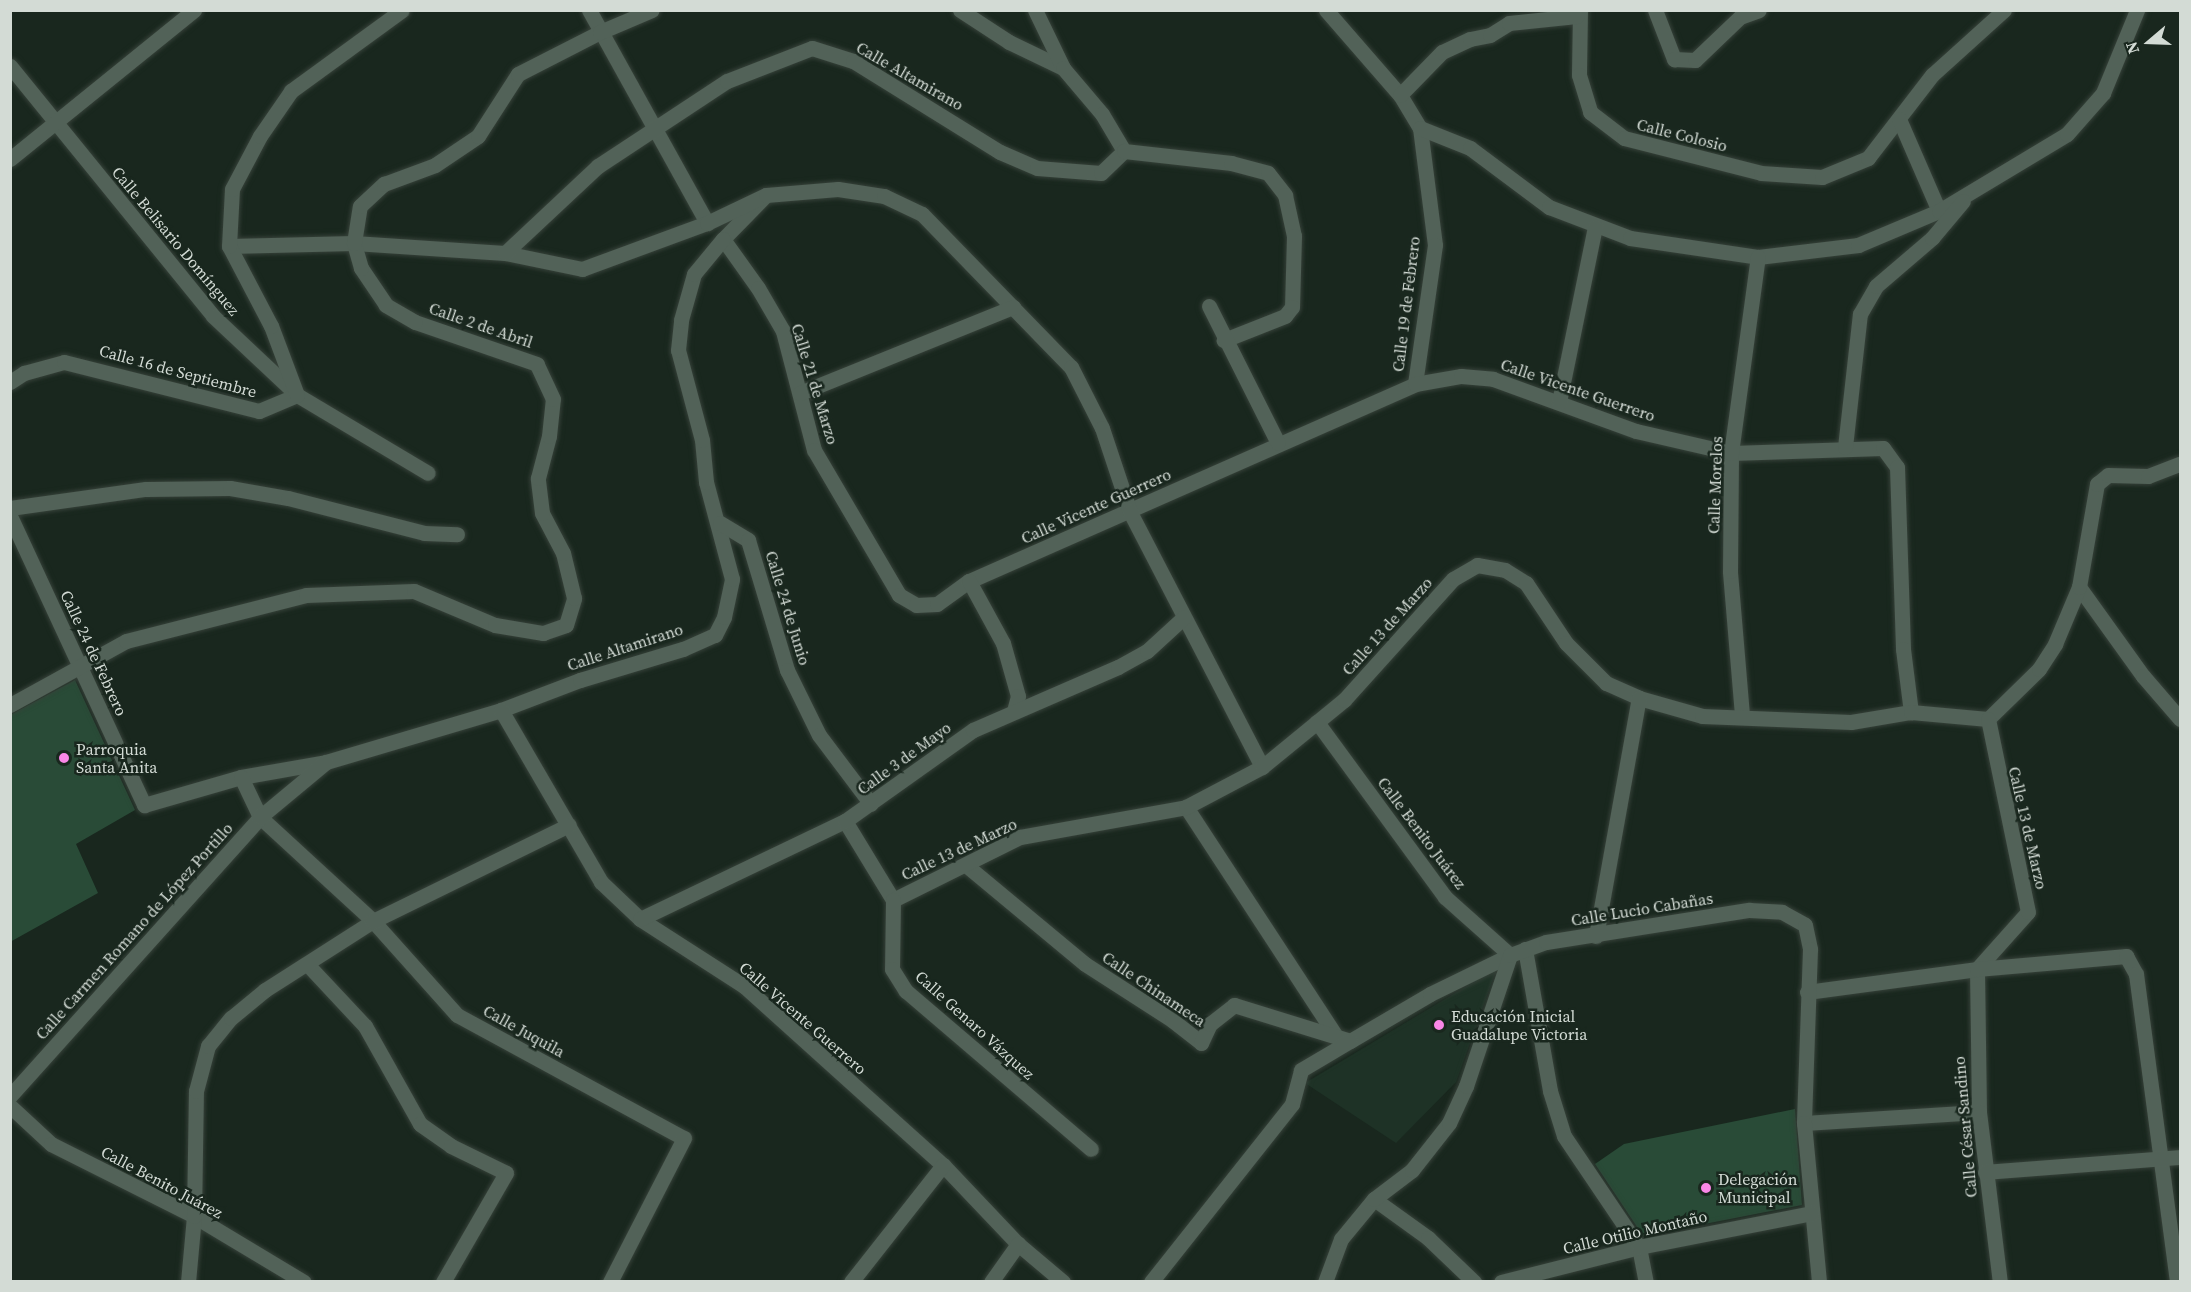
<!DOCTYPE html>
<meta charset="utf-8">
<style>
body{margin:0}
#map{position:relative;width:2191px;height:1292px;overflow:hidden;background:#19271e;font-family:"Source Serif 4",serif}
div>[style]{position:absolute}
[style*='--x']{left:calc(var(--x)*1px);top:calc(var(--y)*1px);width:calc(var(--w)*1px);rotate:calc(var(--a)*1deg)}
.built>*{inset:0;background:#1e3226}
.building>*{inset:0;background:#294b37}
.roads{filter:drop-shadow(0 0 2px #364139) drop-shadow(0 0 2px #364139)}
.minor>*{height:15px;margin:-7.5px;padding:0 7.5px;transform-origin:7.5px;border-radius:7.5px;background:#526258}
.dots>*{width:16px;height:16px;translate:-50% -50%;box-sizing:border-box;border:3px solid #19271e;border-radius:50%}
span{translate:-50% -50%;white-space:nowrap;text-align:center;line-height:1.15;-webkit-text-stroke:5px #19271e;paint-order:stroke}
.street-label{font-size:16px;color:#d3dbd5}
.poi-label{font-size:16px;color:#d3dbd5}
.left{translate:0 -50%;text-align:left}
.frame{position:absolute;inset:0;border:12px solid #d3dbd5;pointer-events:none}
.north{position:absolute;left:2119px;top:12px;width:60px;height:60px;-webkit-text-stroke:4px #19271e;paint-order:stroke;rotate:251deg;font-size:16px;font-weight:700;line-height:24px;text-align:center;color:#d3dbd5}
.north::after{content:'';display:block;margin:auto;width:21px;height:27px;background:#d3dbd5;clip-path:polygon(50% 0,100% 100%,50% 72%,0 100%)}
</style>
<div id="map">
<div class="built">
<div style="clip-path:polygon(1497px 968px,1456px 1082px,1396px 1143px,1305px 1083px)"></div>
</div>
<div class="building">
<div style="clip-path:polygon(75px 680px,135px 810px,76px 844px,98px 893px,10px 942px,10px 715px)"></div>
<div style="clip-path:polygon(1795px 1109px,1802px 1205px,1643px 1236px,1595px 1164px,1624px 1144px)"></div>
</div>
<div class="roads">
<div class="minor">
<div style="--x:589;--y:10;--w:244;--a:61"></div>
<div style="--x:960;--y:10;--w:59;--a:33.1"></div>
<div style="--x:1009;--y:42;--w:60;--a:25.7"></div>
<div style="--x:1035;--y:10;--w:64;--a:64.2"></div>
<div style="--x:1063;--y:68;--w:60;--a:49.7"></div>
<div style="--x:1102;--y:114;--w:43;--a:59.3"></div>
<div style="--x:1326;--y:10;--w:113;--a:49"></div>
<div style="--x:1400;--y:95;--w:39;--a:59"></div>
<div style="--x:1420;--y:128;--w:118;--a:82.7"></div>
<div style="--x:1435;--y:245;--w:140;--a:98.2"></div>
<div style="--x:1580;--y:10;--w:65;--a:90.9"></div>
<div style="--x:1579;--y:75;--w:39;--a:73"></div>
<div style="--x:1590;--y:112;--w:43;--a:37.4"></div>
<div style="--x:1624;--y:138;--w:141;--a:14.3"></div>
<div style="--x:1761;--y:173;--w:61;--a:3.8"></div>
<div style="--x:1822;--y:177;--w:50;--a:-22.4"></div>
<div style="--x:1868;--y:158;--w:105;--a:-52.4"></div>
<div style="--x:1932;--y:75;--w:97;--a:-42.1"></div>
<div style="--x:1655;--y:10;--w:53;--a:68.8"></div>
<div style="--x:1674;--y:59;--w:21;--a:3"></div>
<div style="--x:1695;--y:60;--w:62;--a:-43.7"></div>
<div style="--x:1740;--y:17;--w:20;--a:-20"></div>
<div style="--x:10;--y:66;--w:322;--a:50.9"></div>
<div style="--x:213;--y:316;--w:115;--a:43.2"></div>
<div style="--x:297;--y:395;--w:152;--a:30.8"></div>
<div style="--x:1400;--y:95;--w:60;--a:-45.7"></div>
<div style="--x:1442;--y:52;--w:31;--a:-25"></div>
<div style="--x:1470;--y:39;--w:20;--a:-11"></div>
<div style="--x:1490;--y:35;--w:22;--a:-32"></div>
<div style="--x:1509;--y:23;--w:68;--a:-5.9"></div>
<div style="--x:1899;--y:119;--w:100;--a:66.5"></div>
<div style="--x:1420;--y:128;--w:54;--a:21.8"></div>
<div style="--x:1470;--y:148;--w:99;--a:36.8"></div>
<div style="--x:1549;--y:207;--w:87;--a:20.9"></div>
<div style="--x:1630;--y:238;--w:129;--a:8.4"></div>
<div style="--x:1758;--y:257;--w:101;--a:-6.8"></div>
<div style="--x:1858;--y:245;--w:88;--a:-22.8"></div>
<div style="--x:1939;--y:211;--w:149;--a:-31"></div>
<div style="--x:2067;--y:134;--w:55;--a:-48.7"></div>
<div style="--x:2103;--y:93;--w:90;--a:-67.7"></div>
<div style="--x:10;--y:159;--w:237;--a:-39"></div>
<div style="--x:766;--y:195;--w:62;--a:134.3"></div>
<div style="--x:723;--y:239;--w:60;--a:54.5"></div>
<div style="--x:758;--y:288;--w:50;--a:59.8"></div>
<div style="--x:783;--y:331;--w:123;--a:75.4"></div>
<div style="--x:814;--y:450;--w:168;--a:59.6"></div>
<div style="--x:899;--y:595;--w:20;--a:30"></div>
<div style="--x:916;--y:605;--w:21;--a:-3"></div>
<div style="--x:937;--y:604;--w:39;--a:-36"></div>
<div style="--x:969;--y:581;--w:488;--a:-23.8"></div>
<div style="--x:1415;--y:384;--w:47;--a:-9.9"></div>
<div style="--x:1461;--y:376;--w:32;--a:5"></div>
<div style="--x:1493;--y:379;--w:152;--a:20"></div>
<div style="--x:1636;--y:431;--w:98;--a:13"></div>
<div style="--x:1731;--y:453;--w:152;--a:-1.9"></div>
<div style="--x:1883;--y:448;--w:24;--a:54"></div>
<div style="--x:1897;--y:467;--w:182;--a:88.1"></div>
<div style="--x:1903;--y:649;--w:64;--a:82.8"></div>
<div style="--x:229;--y:246;--w:125;--a:-1.4"></div>
<div style="--x:354;--y:243;--w:151;--a:3.8"></div>
<div style="--x:505;--y:253;--w:79;--a:11.7"></div>
<div style="--x:582;--y:269;--w:133;--a:-20.2"></div>
<div style="--x:707;--y:223;--w:65;--a:-25.4"></div>
<div style="--x:766;--y:195;--w:72;--a:-4.8"></div>
<div style="--x:838;--y:189;--w:47;--a:8.7"></div>
<div style="--x:884;--y:196;--w:42;--a:25.3"></div>
<div style="--x:922;--y:214;--w:214;--a:45.8"></div>
<div style="--x:1071;--y:367;--w:68;--a:63.1"></div>
<div style="--x:1102;--y:428;--w:89;--a:71.6"></div>
<div style="--x:1130;--y:512;--w:287;--a:62.6"></div>
<div style="--x:505;--y:253;--w:127;--a:-43.1"></div>
<div style="--x:598;--y:166;--w:154;--a:-33.4"></div>
<div style="--x:727;--y:81;--w:91;--a:-21.2"></div>
<div style="--x:812;--y:48;--w:43;--a:17.6"></div>
<div style="--x:853;--y:61;--w:173;--a:31.8"></div>
<div style="--x:1000;--y:152;--w:40;--a:23.4"></div>
<div style="--x:1037;--y:168;--w:64;--a:4.5"></div>
<div style="--x:1101;--y:173;--w:32;--a:-44"></div>
<div style="--x:1124;--y:151;--w:108;--a:6.4"></div>
<div style="--x:1231;--y:163;--w:38;--a:15"></div>
<div style="--x:1268;--y:173;--w:28;--a:52"></div>
<div style="--x:1285;--y:195;--w:42;--a:77.6"></div>
<div style="--x:1294;--y:236;--w:71;--a:91.6"></div>
<div style="--x:1292;--y:307;--w:11;--a:128"></div>
<div style="--x:1285;--y:316;--w:66;--a:158.5"></div>
<div style="--x:1209;--y:306;--w:153;--a:63.3"></div>
<div style="--x:10;--y:382;--w:17;--a:-33"></div>
<div style="--x:24;--y:373;--w:41;--a:-15.4"></div>
<div style="--x:64;--y:362;--w:201;--a:14.1"></div>
<div style="--x:259;--y:411;--w:41;--a:-22.8"></div>
<div style="--x:297;--y:395;--w:74;--a:-110.6"></div>
<div style="--x:271;--y:326;--w:90;--a:-117.7"></div>
<div style="--x:229;--y:246;--w:57;--a:-87"></div>
<div style="--x:232;--y:189;--w:60;--a:-62.2"></div>
<div style="--x:260;--y:136;--w:55;--a:-55.4"></div>
<div style="--x:291;--y:91;--w:137;--a:-36.1"></div>
<div style="--x:800;--y:393;--w:230;--a:-22"></div>
<div style="--x:1559;--y:402;--w:179;--a:-78.4"></div>
<div style="--x:1845;--y:447;--w:134;--a:-83.6"></div>
<div style="--x:1860;--y:314;--w:32;--a:-60"></div>
<div style="--x:1876;--y:286;--w:74;--a:-40.6"></div>
<div style="--x:1932;--y:238;--w:48;--a:-50"></div>
<div style="--x:10;--y:508;--w:137;--a:-8"></div>
<div style="--x:146;--y:489;--w:84;--a:-0.7"></div>
<div style="--x:230;--y:488;--w:59;--a:9.8"></div>
<div style="--x:288;--y:498;--w:140;--a:14.4"></div>
<div style="--x:424;--y:533;--w:33;--a:2"></div>
<div style="--x:10;--y:516;--w:319;--a:65.1"></div>
<div style="--x:144;--y:805;--w:101;--a:-16.1"></div>
<div style="--x:241;--y:777;--w:86;--a:-10"></div>
<div style="--x:326;--y:762;--w:183;--a:-16.5"></div>
<div style="--x:501;--y:710;--w:85;--a:-20.8"></div>
<div style="--x:580;--y:680;--w:108;--a:-16.8"></div>
<div style="--x:683;--y:649;--w:35;--a:-24"></div>
<div style="--x:715;--y:635;--w:20;--a:-63"></div>
<div style="--x:724;--y:617;--w:39;--a:-78"></div>
<div style="--x:732;--y:579;--w:100;--a:-105"></div>
<div style="--x:706;--y:482;--w:42;--a:-95.4"></div>
<div style="--x:702;--y:440;--w:93;--a:-104.9"></div>
<div style="--x:678;--y:350;--w:30;--a:-84"></div>
<div style="--x:681;--y:320;--w:48;--a:-74.2"></div>
<div style="--x:694;--y:274;--w:45;--a:-50.4"></div>
<div style="--x:720;--y:523;--w:33;--a:31"></div>
<div style="--x:748;--y:540;--w:136;--a:73.3"></div>
<div style="--x:787;--y:670;--w:72;--a:63.8"></div>
<div style="--x:819;--y:735;--w:86;--a:53"></div>
<div style="--x:969;--y:581;--w:71;--a:61.3"></div>
<div style="--x:1003;--y:643;--w:55;--a:74.2"></div>
<div style="--x:1018;--y:696;--w:16;--a:105"></div>
<div style="--x:2079;--y:587;--w:110;--a:54.3"></div>
<div style="--x:2143;--y:676;--w:57;--a:49.3"></div>
<div style="--x:10;--y:705;--w:132;--a:-28.9"></div>
<div style="--x:126;--y:641;--w:186;--a:-14.3"></div>
<div style="--x:306;--y:595;--w:108;--a:-2.1"></div>
<div style="--x:414;--y:591;--w:88;--a:22.8"></div>
<div style="--x:495;--y:625;--w:49;--a:9.5"></div>
<div style="--x:543;--y:633;--w:24;--a:-19"></div>
<div style="--x:566;--y:625;--w:28;--a:-73"></div>
<div style="--x:574;--y:598;--w:46;--a:-103.7"></div>
<div style="--x:563;--y:553;--w:45;--a:-117.7"></div>
<div style="--x:542;--y:513;--w:35;--a:-97"></div>
<div style="--x:538;--y:478;--w:43;--a:-75.3"></div>
<div style="--x:549;--y:436;--w:37;--a:-84"></div>
<div style="--x:553;--y:399;--w:38;--a:-115"></div>
<div style="--x:537;--y:364;--w:129;--a:-161"></div>
<div style="--x:415;--y:322;--w:34;--a:-150"></div>
<div style="--x:386;--y:305;--w:45;--a:-124"></div>
<div style="--x:361;--y:268;--w:26;--a:-106"></div>
<div style="--x:354;--y:243;--w:37;--a:-81"></div>
<div style="--x:360;--y:206;--w:33;--a:-43"></div>
<div style="--x:384;--y:184;--w:54;--a:-20.4"></div>
<div style="--x:435;--y:165;--w:52;--a:-34"></div>
<div style="--x:478;--y:136;--w:74;--a:-57.2"></div>
<div style="--x:518;--y:74;--w:92;--a:-27.1"></div>
<div style="--x:600;--y:32;--w:56;--a:-22.9"></div>
<div style="--x:501;--y:710;--w:199;--a:59.8"></div>
<div style="--x:601;--y:882;--w:54;--a:43.5"></div>
<div style="--x:640;--y:919;--w:124;--a:32.8"></div>
<div style="--x:744;--y:986;--w:268;--a:42"></div>
<div style="--x:943;--y:1165;--w:109;--a:46.5"></div>
<div style="--x:1018;--y:1244;--w:59;--a:40.2"></div>
<div style="--x:1742;--y:715;--w:144;--a:-94.8"></div>
<div style="--x:1730;--y:571;--w:118;--a:-89.5"></div>
<div style="--x:1731;--y:453;--w:198;--a:-82.2"></div>
<div style="--x:241;--y:777;--w:44;--a:64.6"></div>
<div style="--x:260;--y:817;--w:154;--a:42.6"></div>
<div style="--x:373;--y:921;--w:126;--a:48.2"></div>
<div style="--x:457;--y:1015;--w:258;--a:28.5"></div>
<div style="--x:684;--y:1138;--w:162;--a:117.2"></div>
<div style="--x:1186;--y:807;--w:270;--a:56.8"></div>
<div style="--x:845;--y:821;--w:92;--a:58.7"></div>
<div style="--x:967;--y:866;--w:153;--a:39.7"></div>
<div style="--x:1085;--y:964;--w:103;--a:32.8"></div>
<div style="--x:1172;--y:1020;--w:37;--a:38"></div>
<div style="--x:1201;--y:1043;--w:21;--a:-65"></div>
<div style="--x:1210;--y:1024;--w:31;--a:-38"></div>
<div style="--x:1234;--y:1005;--w:121;--a:17.2"></div>
<div style="--x:1350;--y:1041;--w:93;--a:-30.4"></div>
<div style="--x:1430;--y:994;--w:89;--a:-26"></div>
<div style="--x:1510;--y:955;--w:87;--a:-138.3"></div>
<div style="--x:1445;--y:897;--w:217;--a:-126.2"></div>
<div style="--x:893;--y:900;--w:142;--a:-26.4"></div>
<div style="--x:1020;--y:837;--w:169;--a:-10.2"></div>
<div style="--x:1186;--y:807;--w:86;--a:-27.8"></div>
<div style="--x:1262;--y:767;--w:106;--a:-39.3"></div>
<div style="--x:1344;--y:700;--w:163;--a:-48"></div>
<div style="--x:1453;--y:579;--w:28;--a:-30"></div>
<div style="--x:1477;--y:565;--w:28;--a:10"></div>
<div style="--x:1505;--y:570;--w:25;--a:32"></div>
<div style="--x:1526;--y:583;--w:72;--a:56.3"></div>
<div style="--x:1566;--y:643;--w:57;--a:45"></div>
<div style="--x:1606;--y:683;--w:36;--a:24"></div>
<div style="--x:1639;--y:698;--w:66;--a:15.9"></div>
<div style="--x:1702;--y:716;--w:149;--a:2.3"></div>
<div style="--x:1851;--y:722;--w:61;--a:-9.5"></div>
<div style="--x:1911;--y:712;--w:77;--a:5.2"></div>
<div style="--x:1988;--y:719;--w:71;--a:-44.4"></div>
<div style="--x:2039;--y:669;--w:30;--a:-57"></div>
<div style="--x:2055;--y:644;--w:62;--a:-67.2"></div>
<div style="--x:2079;--y:587;--w:105;--a:-80.1"></div>
<div style="--x:2097;--y:484;--w:14;--a:-39"></div>
<div style="--x:2108;--y:475;--w:40;--a:1.4"></div>
<div style="--x:2148;--y:476;--w:34;--a:-21"></div>
<div style="--x:893;--y:900;--w:69;--a:90.8"></div>
<div style="--x:892;--y:969;--w:26;--a:58"></div>
<div style="--x:906;--y:991;--w:243;--a:40.5"></div>
<div style="--x:640;--y:919;--w:227;--a:-25.6"></div>
<div style="--x:845;--y:821;--w:157;--a:-35.4"></div>
<div style="--x:973;--y:730;--w:158;--a:-23.5"></div>
<div style="--x:1118;--y:667;--w:33;--a:-29"></div>
<div style="--x:1147;--y:651;--w:50;--a:-42.6"></div>
<div style="--x:1596;--y:936;--w:242;--a:-79.8"></div>
<div style="--x:1525;--y:949;--w:144;--a:80"></div>
<div style="--x:1550;--y:1091;--w:47;--a:72.7"></div>
<div style="--x:1564;--y:1136;--w:134;--a:56"></div>
<div style="--x:1639;--y:1247;--w:36;--a:79"></div>
<div style="--x:307;--y:964;--w:85;--a:46.9"></div>
<div style="--x:365;--y:1026;--w:112;--a:60.7"></div>
<div style="--x:420;--y:1124;--w:38;--a:35"></div>
<div style="--x:451;--y:1146;--w:61;--a:26.1"></div>
<div style="--x:506;--y:1173;--w:126;--a:120"></div>
<div style="--x:1977;--y:969;--w:143;--a:89.2"></div>
<div style="--x:1979;--y:1112;--w:171;--a:83"></div>
<div style="--x:1977;--y:969;--w:76;--a:-48.2"></div>
<div style="--x:2028;--y:912;--w:197;--a:-101.7"></div>
<div style="--x:1807;--y:992;--w:172;--a:-7.7"></div>
<div style="--x:1977;--y:969;--w:150;--a:-5"></div>
<div style="--x:2126;--y:956;--w:21;--a:61"></div>
<div style="--x:2136;--y:974;--w:311;--a:82.4"></div>
<div style="--x:10;--y:1096;--w:375;--a:-48.1"></div>
<div style="--x:260;--y:817;--w:86;--a:-39.8"></div>
<div style="--x:10;--y:1106;--w:56;--a:42.8"></div>
<div style="--x:51;--y:1144;--w:160;--a:26.7"></div>
<div style="--x:194;--y:1216;--w:128;--a:31"></div>
<div style="--x:1804;--y:1123;--w:175;--a:-3.6"></div>
<div style="--x:1985;--y:1172;--w:196;--a:-4.4"></div>
<div style="--x:1374;--y:1199;--w:67;--a:35.8"></div>
<div style="--x:1428;--y:1238;--w:64;--a:43.7"></div>
<div style="--x:188;--y:1282;--w:66;--a:-84.8"></div>
<div style="--x:194;--y:1216;--w:125;--a:-89.1"></div>
<div style="--x:196;--y:1091;--w:47;--a:-75.1"></div>
<div style="--x:208;--y:1046;--w:36;--a:-51"></div>
<div style="--x:231;--y:1018;--w:44;--a:-39.5"></div>
<div style="--x:265;--y:990;--w:128;--a:-32.6"></div>
<div style="--x:373;--y:921;--w:218;--a:-26.1"></div>
<div style="--x:851;--y:1282;--w:149;--a:-51.8"></div>
<div style="--x:991;--y:1282;--w:47;--a:-54.6"></div>
<div style="--x:1151;--y:1282;--w:227;--a:-51.6"></div>
<div style="--x:1292;--y:1104;--w:35;--a:-75"></div>
<div style="--x:1301;--y:1070;--w:57;--a:-30.6"></div>
<div style="--x:1325;--y:1282;--w:46;--a:-69.6"></div>
<div style="--x:1341;--y:1239;--w:52;--a:-50.5"></div>
<div style="--x:1374;--y:1199;--w:48;--a:-37.3"></div>
<div style="--x:1412;--y:1170;--w:60;--a:-51.8"></div>
<div style="--x:1449;--y:1123;--w:41;--a:-65.3"></div>
<div style="--x:1466;--y:1086;--w:138;--a:-71.4"></div>
<div style="--x:1510;--y:955;--w:38;--a:-20"></div>
<div style="--x:1546;--y:942;--w:206;--a:-9"></div>
<div style="--x:1749;--y:910;--w:33;--a:3"></div>
<div style="--x:1782;--y:912;--w:26;--a:29"></div>
<div style="--x:1805;--y:925;--w:25;--a:78"></div>
<div style="--x:1810;--y:949;--w:174;--a:92"></div>
<div style="--x:1804;--y:1123;--w:160;--a:84.6"></div>
<div style="--x:1501;--y:1282;--w:142;--a:-14.2"></div>
<div style="--x:1639;--y:1247;--w:176;--a:-11.1"></div>
</div>
</div>
<div class="dots">
<div style="left:64px;top:758px;background:#fa87e7"></div>
<div style="left:1439px;top:1025px;background:#fa87e7"></div>
<div style="left:1706px;top:1188px;background:#fa87e7"></div>
</div>
<div class="street-label">
<span style="left:910px;top:76px;rotate:30deg">Calle Altamirano</span>
<span style="left:1682px;top:135px;rotate:14deg">Calle Colosio</span>
<span style="left:176px;top:241px;rotate:50deg">Calle Belisario Domínguez</span>
<span style="left:1406px;top:304px;rotate:-83deg">Calle 19 de Febrero</span>
<span style="left:481px;top:325px;rotate:19deg">Calle 2 de Abril</span>
<span style="left:178px;top:371px;rotate:15deg">Calle 16 de Septiembre</span>
<span style="left:815px;top:384px;rotate:73deg">Calle 21 de Marzo</span>
<span style="left:1578px;top:390px;rotate:19deg">Calle Vicente Guerrero</span>
<span style="left:1715px;top:485px;rotate:-88deg">Calle Morelos</span>
<span style="left:1096px;top:506px;rotate:-24deg">Calle Vicente Guerrero</span>
<span style="left:788px;top:608px;rotate:73deg">Calle 24 de Junio</span>
<span style="left:1387px;top:626px;rotate:-48deg">Calle 13 de Marzo</span>
<span style="left:625px;top:647px;rotate:-18deg">Calle Altamirano</span>
<span style="left:94px;top:653px;rotate:65deg">Calle 24 de Febrero</span>
<span style="left:904px;top:758px;rotate:-36deg">Calle 3 de Mayo</span>
<span style="left:2028px;top:828px;rotate:77deg">Calle 13 de Marzo</span>
<span style="left:1422px;top:833px;rotate:53deg">Calle Benito Juárez</span>
<span style="left:959px;top:849px;rotate:-25deg">Calle 13 de Marzo</span>
<span style="left:1642px;top:909px;rotate:-9deg">Calle Lucio Cabañas</span>
<span style="left:134px;top:931px;rotate:-48deg">Calle Carmen Romano de López Portillo</span>
<span style="left:1154px;top:989px;rotate:34deg">Calle Chinameca</span>
<span style="left:803px;top:1018px;rotate:41deg">Calle Vicente Guerrero</span>
<span style="left:975px;top:1025px;rotate:42deg">Calle Genaro Vázquez</span>
<span style="left:524px;top:1031px;rotate:29deg">Calle Juquila</span>
<span style="left:1965px;top:1127px;rotate:-95deg">Calle César Sandino</span>
<span style="left:162px;top:1182px;rotate:28deg">Calle Benito Juárez</span>
<span style="left:1635px;top:1232px;rotate:-13deg">Calle Otilio Montaño</span>
</div>
<div class="poi-label">
<span class="left" style="left:76px;top:758px">Parroquia<br>Santa Anita</span>
<span class="left" style="left:1451px;top:1025px">Educación Inicial<br>Guadalupe Victoria</span>
<span class="left" style="left:1718px;top:1188px">Delegación<br>Municipal</span>
</div>
<div class="frame"></div>
<div class="north">N</div>
</div>
